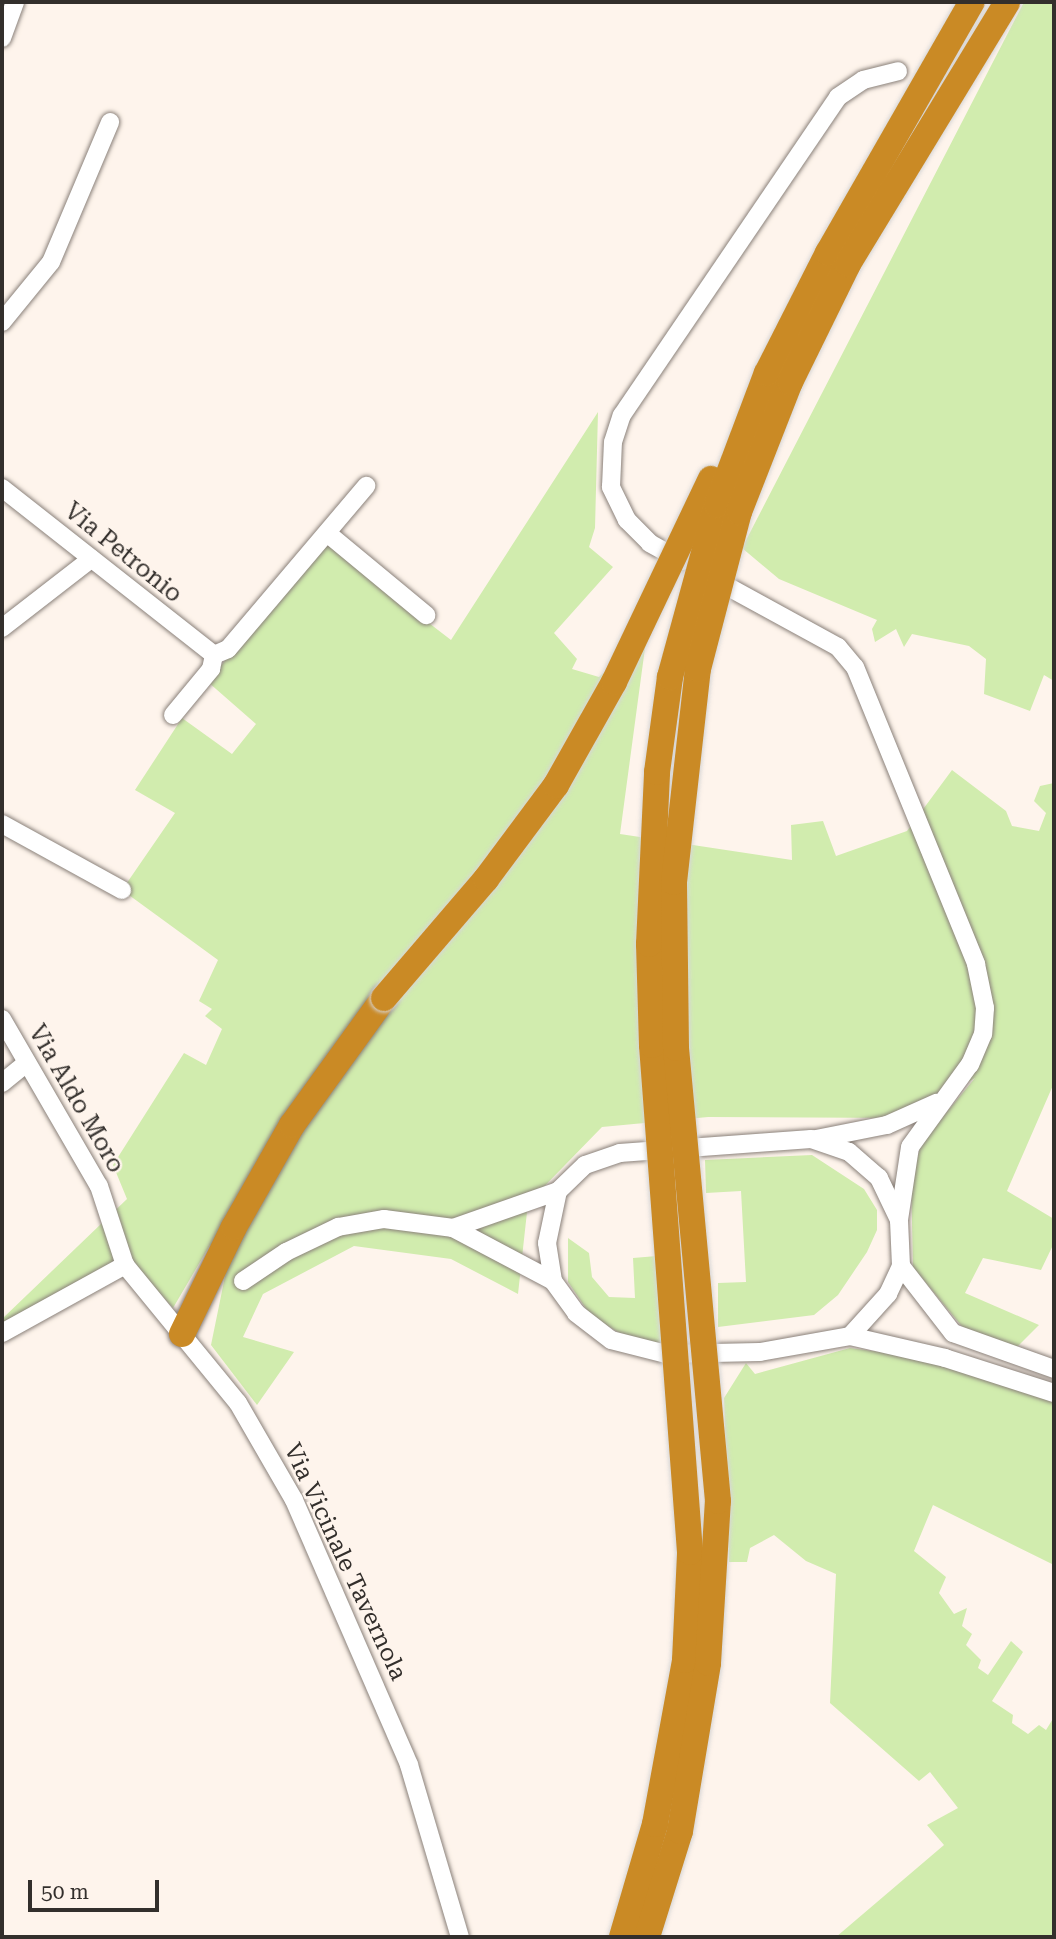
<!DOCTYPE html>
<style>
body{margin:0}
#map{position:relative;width:1056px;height:1939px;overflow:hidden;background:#fef4ec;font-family:"Roboto Serif",serif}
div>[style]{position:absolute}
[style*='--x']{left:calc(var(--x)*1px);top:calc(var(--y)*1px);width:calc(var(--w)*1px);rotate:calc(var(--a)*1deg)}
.green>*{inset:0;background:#d1ecae}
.roads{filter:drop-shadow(0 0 2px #8a817a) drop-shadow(0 0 2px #8a817a)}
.minor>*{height:18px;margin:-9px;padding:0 9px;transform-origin:9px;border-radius:9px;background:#fff}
.highway>*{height:26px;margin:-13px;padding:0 13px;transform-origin:13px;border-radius:13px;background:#ca8a25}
.bridges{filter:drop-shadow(0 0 2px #d6d5d5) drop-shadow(0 0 2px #d6d5d5)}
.highway-bridge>*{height:26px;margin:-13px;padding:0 13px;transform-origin:13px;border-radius:13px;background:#ca8a25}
span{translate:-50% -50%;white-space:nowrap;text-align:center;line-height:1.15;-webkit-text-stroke:5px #fef4ec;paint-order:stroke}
.street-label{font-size:24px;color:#332f2c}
.frame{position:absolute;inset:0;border:4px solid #332f2c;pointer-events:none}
.scale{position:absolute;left:28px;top:1880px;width:131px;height:32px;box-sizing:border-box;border:4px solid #332f2c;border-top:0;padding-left:9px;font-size:21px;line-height:24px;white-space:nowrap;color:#332f2c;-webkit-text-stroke:5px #fef4ec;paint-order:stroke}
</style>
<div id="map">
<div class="green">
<div style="clip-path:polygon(1024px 2px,1054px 2px,1054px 681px,1044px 675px,1030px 711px,984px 694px,986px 659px,969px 646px,912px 634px,904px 647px,896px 629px,875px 642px,872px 629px,877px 620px,779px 579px,742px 548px)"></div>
<div style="clip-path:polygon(598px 412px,595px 528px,589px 547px,613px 567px,554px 633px,577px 659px,572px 669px,599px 677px,647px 633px,620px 834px,792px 860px,791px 825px,823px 821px,836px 856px,907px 831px,952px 770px,1006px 811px,1012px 826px,1039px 831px,1046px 813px,1034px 801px,1040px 786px,1054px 783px,1054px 1083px,1007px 1191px,1054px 1219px,1054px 1243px,1041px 1270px,983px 1258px,965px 1293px,1039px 1325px,1017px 1347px,964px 1329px,913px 1267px,911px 1178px,922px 1142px,975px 1078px,905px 1118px,708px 1117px,602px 1127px,528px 1203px,518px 1294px,451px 1259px,354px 1246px,263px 1294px,243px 1337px,294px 1352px,257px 1405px,211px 1345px,230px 1252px,210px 1245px,173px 1308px,137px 1268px,2px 1326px,2px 1319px,127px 1199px,113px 1165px,184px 1053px,206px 1065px,222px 1029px,205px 1016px,212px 1009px,199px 1001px,218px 960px,122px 890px,175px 813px,135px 790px,182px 718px,232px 754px,256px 724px,208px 682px,321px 540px,451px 640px)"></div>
<div style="clip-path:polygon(812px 1155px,864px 1189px,877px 1210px,877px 1230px,867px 1252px,838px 1295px,814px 1315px,718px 1327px,718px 1283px,746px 1282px,741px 1191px,706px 1193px,705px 1160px)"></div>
<div style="clip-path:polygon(568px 1238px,589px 1253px,592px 1277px,609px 1297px,635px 1298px,633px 1258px,657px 1256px,666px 1344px,628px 1338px,591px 1316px,568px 1282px)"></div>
<div style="clip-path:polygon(850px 1348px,911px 1356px,1015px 1385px,1054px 1403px,1054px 1565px,933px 1505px,914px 1551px,946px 1577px,939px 1593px,954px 1614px,967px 1608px,962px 1626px,972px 1634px,966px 1645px,981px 1660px,978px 1668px,988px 1675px,1011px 1641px,1023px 1652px,992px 1701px,1013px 1715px,1012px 1723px,1028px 1734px,1039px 1725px,1046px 1730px,1054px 1717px,1054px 1937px,836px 1937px,944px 1845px,927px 1825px,958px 1808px,930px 1772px,919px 1781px,830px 1703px,836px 1574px,806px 1561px,774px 1535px,750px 1548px,747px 1562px,729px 1562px,724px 1398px,746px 1363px,755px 1374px)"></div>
</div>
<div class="roads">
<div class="minor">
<div style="--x:2;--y:38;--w:38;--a:-70"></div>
<div style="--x:2;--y:322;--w:77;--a:-50.8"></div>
<div style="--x:51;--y:262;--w:152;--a:-67.1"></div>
<div style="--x:2;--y:488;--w:270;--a:38.2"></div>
<div style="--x:214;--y:655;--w:15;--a:-23"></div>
<div style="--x:228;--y:649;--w:214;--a:-49.7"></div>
<div style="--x:327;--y:533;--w:129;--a:39.6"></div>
<div style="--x:682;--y:561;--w:37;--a:-151"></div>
<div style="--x:650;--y:543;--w:33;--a:-135"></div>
<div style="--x:627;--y:520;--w:37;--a:-116"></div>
<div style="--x:611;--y:487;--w:45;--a:-87.5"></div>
<div style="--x:613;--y:442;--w:28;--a:-72"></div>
<div style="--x:622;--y:415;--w:384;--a:-55.8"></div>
<div style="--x:838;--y:97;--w:30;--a:-34"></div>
<div style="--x:863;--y:80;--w:36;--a:-14"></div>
<div style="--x:712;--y:578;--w:144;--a:28.7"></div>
<div style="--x:838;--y:647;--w:26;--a:50"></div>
<div style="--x:855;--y:667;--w:321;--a:67.8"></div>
<div style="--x:976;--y:964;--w:45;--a:78.4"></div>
<div style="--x:985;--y:1008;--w:26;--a:94"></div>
<div style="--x:983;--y:1034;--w:33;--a:113"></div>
<div style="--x:970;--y:1064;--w:102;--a:125.9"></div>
<div style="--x:910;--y:1147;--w:74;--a:98.6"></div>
<div style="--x:2;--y:628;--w:113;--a:-37.8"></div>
<div style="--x:173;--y:715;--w:60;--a:-50.4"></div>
<div style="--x:211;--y:669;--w:14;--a:-78"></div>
<div style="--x:2;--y:824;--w:137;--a:28.8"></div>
<div style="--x:2;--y:1019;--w:193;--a:59.9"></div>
<div style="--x:99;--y:1186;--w:83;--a:71.8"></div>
<div style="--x:125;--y:1265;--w:178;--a:50.7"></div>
<div style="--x:238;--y:1403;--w:112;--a:60"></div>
<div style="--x:294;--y:1500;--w:289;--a:66.5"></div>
<div style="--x:409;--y:1765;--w:179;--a:73.5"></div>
<div style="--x:2;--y:1083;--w:32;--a:-39"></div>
<div style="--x:816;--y:1139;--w:72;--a:-11.2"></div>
<div style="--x:887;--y:1125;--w:54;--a:-24.2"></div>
<div style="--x:453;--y:1228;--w:111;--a:-19.4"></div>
<div style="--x:901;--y:1266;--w:85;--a:52.2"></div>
<div style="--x:953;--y:1333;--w:107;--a:19.6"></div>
<div style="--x:243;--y:1281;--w:52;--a:-34"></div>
<div style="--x:286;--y:1252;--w:58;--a:-25.7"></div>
<div style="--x:338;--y:1227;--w:47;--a:-9.9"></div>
<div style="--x:384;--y:1219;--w:70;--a:7.4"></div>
<div style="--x:453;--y:1228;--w:113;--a:27.9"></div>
<div style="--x:2;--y:1333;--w:141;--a:-28.9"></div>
<div style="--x:850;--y:1336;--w:57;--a:-47.9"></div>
<div style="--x:888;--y:1294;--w:31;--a:-65"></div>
<div style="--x:901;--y:1266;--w:46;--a:-92.5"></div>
<div style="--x:899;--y:1220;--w:47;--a:-115.5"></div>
<div style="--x:879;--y:1178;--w:40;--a:-139"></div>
<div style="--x:849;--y:1152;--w:40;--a:-161.1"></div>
<div style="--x:811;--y:1139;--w:192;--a:175.8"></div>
<div style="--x:620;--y:1153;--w:37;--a:161"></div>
<div style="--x:585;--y:1165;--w:37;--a:136"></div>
<div style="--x:558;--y:1191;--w:53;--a:101.9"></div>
<div style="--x:547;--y:1243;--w:38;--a:81"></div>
<div style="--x:553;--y:1281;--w:39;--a:54"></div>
<div style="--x:576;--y:1313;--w:44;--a:37.6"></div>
<div style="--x:611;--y:1340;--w:57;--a:14.3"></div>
<div style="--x:666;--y:1354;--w:94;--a:-1.2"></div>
<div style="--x:760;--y:1352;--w:91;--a:-10.1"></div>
<div style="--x:850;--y:1336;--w:98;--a:13"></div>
<div style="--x:945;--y:1358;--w:114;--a:17.8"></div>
</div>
<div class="highway">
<div style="--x:182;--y:1334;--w:119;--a:-64.1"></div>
<div style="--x:234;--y:1227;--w:117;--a:-60.4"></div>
<div style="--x:292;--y:1125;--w:157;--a:-54.1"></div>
</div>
</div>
<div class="bridges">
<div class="highway-bridge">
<div style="--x:384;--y:998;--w:157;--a:-49.4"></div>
<div style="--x:486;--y:879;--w:117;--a:-53.3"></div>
<div style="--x:556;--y:785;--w:118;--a:-60.6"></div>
<div style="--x:614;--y:682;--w:225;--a:-64.5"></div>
<div style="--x:622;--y:1937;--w:118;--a:-73.7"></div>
<div style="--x:655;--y:1824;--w:167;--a:-79.6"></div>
<div style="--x:685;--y:1660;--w:108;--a:-87.3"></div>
<div style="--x:690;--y:1552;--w:508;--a:-94.29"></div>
<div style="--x:652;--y:1045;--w:101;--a:-91.7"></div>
<div style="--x:649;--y:944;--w:172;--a:-87.3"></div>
<div style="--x:657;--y:772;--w:96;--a:-82.2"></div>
<div style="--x:670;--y:677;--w:178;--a:-74.7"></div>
<div style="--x:717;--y:505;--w:141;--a:-69.3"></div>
<div style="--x:767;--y:373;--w:135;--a:-63.1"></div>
<div style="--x:828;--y:253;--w:289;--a:-60.2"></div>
<div style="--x:647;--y:1937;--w:111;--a:-72.7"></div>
<div style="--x:680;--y:1831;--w:170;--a:-80.5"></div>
<div style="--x:708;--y:1663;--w:162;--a:-86.5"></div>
<div style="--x:718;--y:1501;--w:455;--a:-95.3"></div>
<div style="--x:676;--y:1048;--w:166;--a:-90.7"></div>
<div style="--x:674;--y:882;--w:214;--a:-83.6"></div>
<div style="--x:698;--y:669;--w:162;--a:-75.4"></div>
<div style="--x:739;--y:512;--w:140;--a:-68.6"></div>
<div style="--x:790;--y:382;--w:131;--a:-63.8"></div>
<div style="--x:848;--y:264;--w:306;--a:-58.7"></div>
</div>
</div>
<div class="street-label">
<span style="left:123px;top:553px;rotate:39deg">Via Petronio</span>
<span style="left:76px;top:1099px;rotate:60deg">Via Aldo Moro</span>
<span style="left:345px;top:1562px;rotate:65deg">Via Vicinale Tavernola</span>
</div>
<div class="frame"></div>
<div class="scale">50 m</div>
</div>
